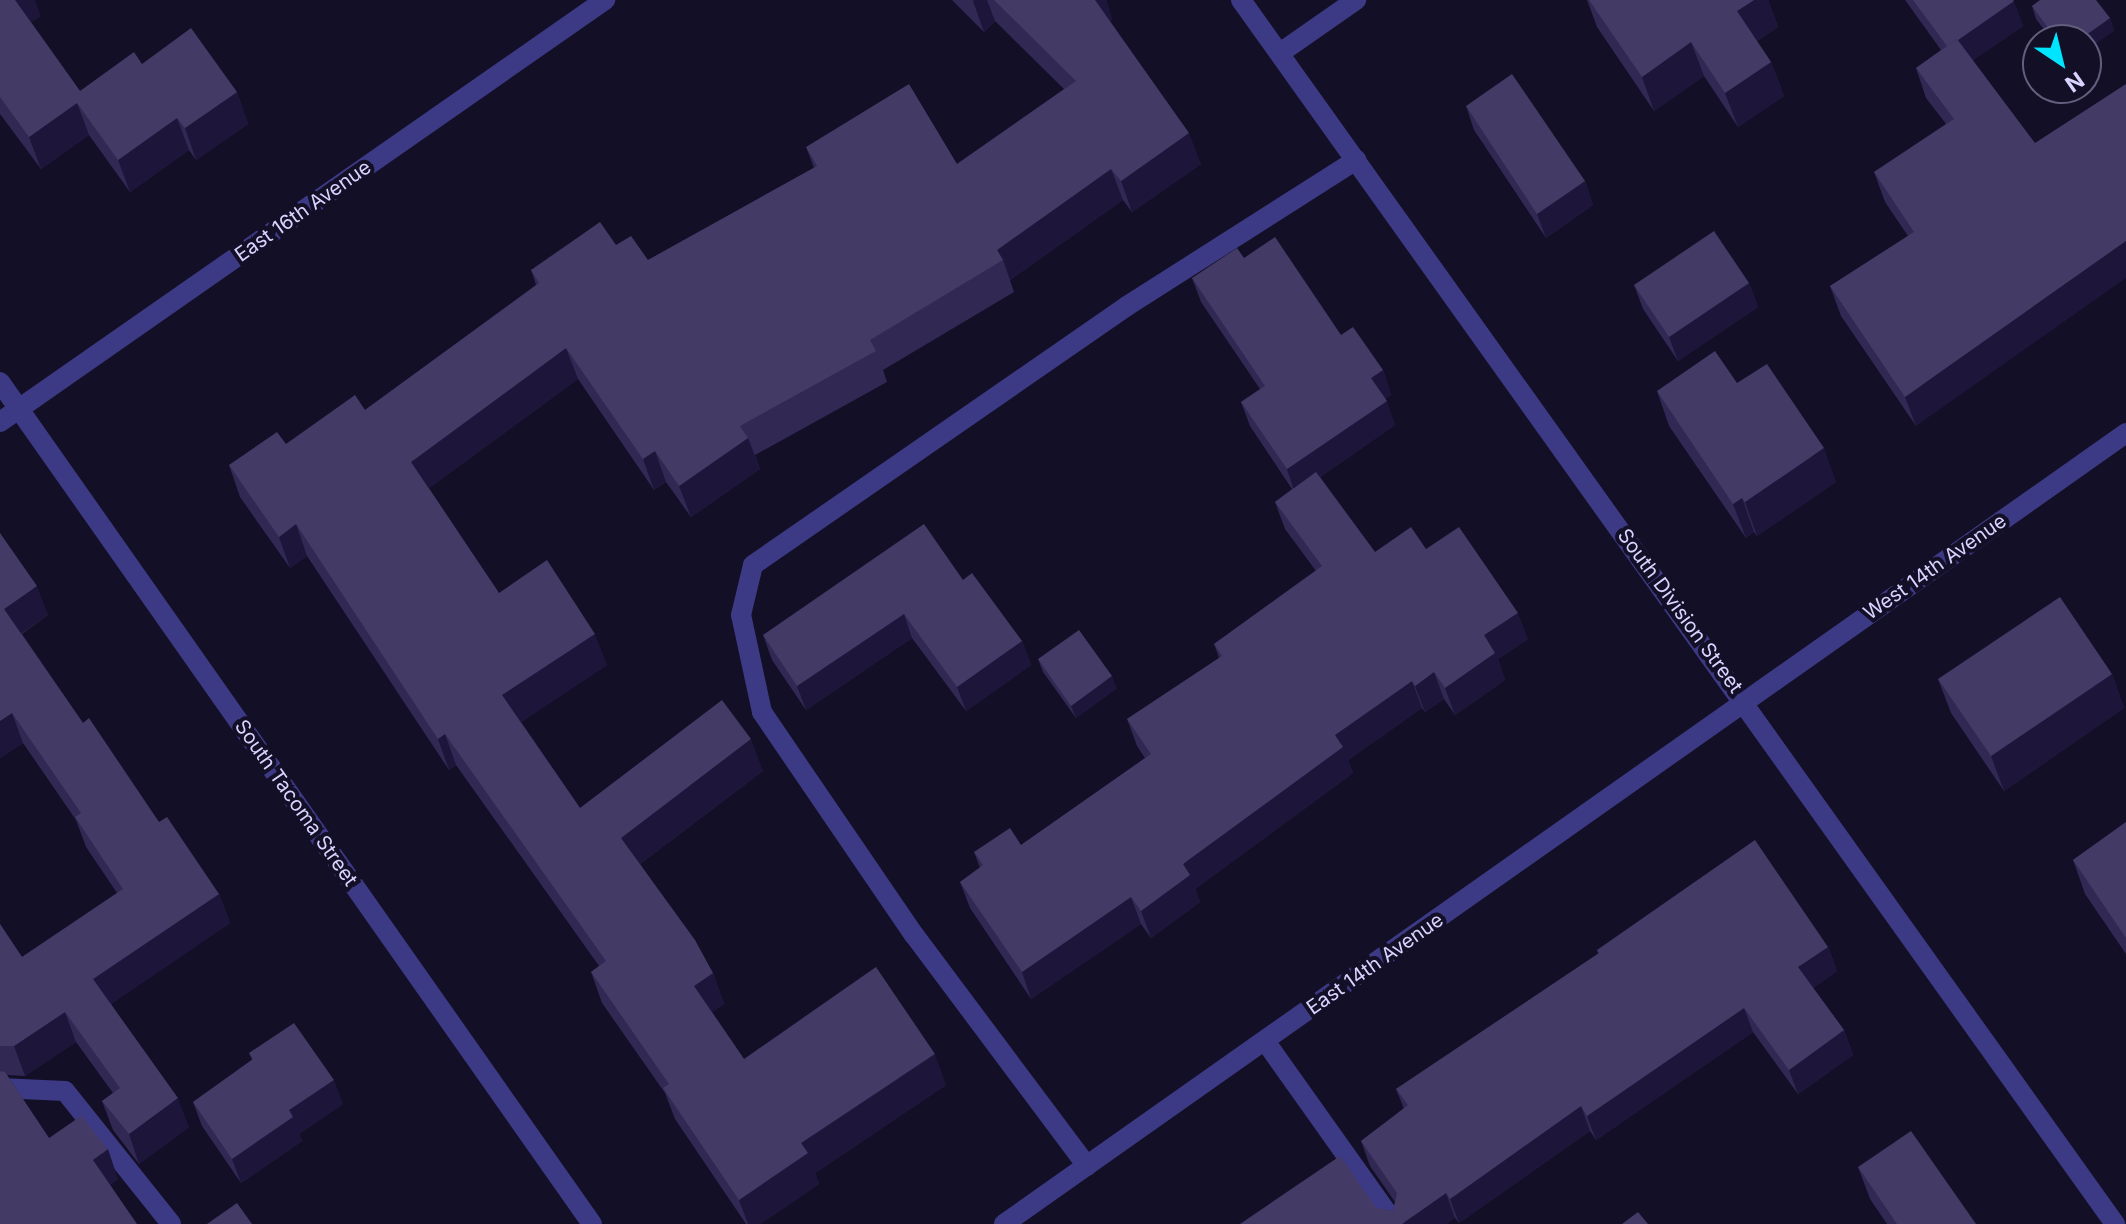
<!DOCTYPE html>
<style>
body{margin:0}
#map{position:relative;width:2126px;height:1224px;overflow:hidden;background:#130f26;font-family:Inter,sans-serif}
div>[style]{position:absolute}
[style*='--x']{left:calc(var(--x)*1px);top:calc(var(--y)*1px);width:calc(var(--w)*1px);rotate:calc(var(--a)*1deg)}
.service>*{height:20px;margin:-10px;padding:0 10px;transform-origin:10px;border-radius:10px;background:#3d3a85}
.minor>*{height:20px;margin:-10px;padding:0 10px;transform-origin:10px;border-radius:10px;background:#3d3a85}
.tertiary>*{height:20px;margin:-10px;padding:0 10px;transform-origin:10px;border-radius:10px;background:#3d3a85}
.wall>*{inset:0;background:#312854}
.shaded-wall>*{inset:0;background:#1d163a}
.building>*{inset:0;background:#433a66}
span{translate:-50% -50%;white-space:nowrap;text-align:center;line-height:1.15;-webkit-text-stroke:8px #130f26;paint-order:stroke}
.street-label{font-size:20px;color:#d9d4ff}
.north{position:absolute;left:2022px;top:24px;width:80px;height:80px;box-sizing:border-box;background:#130f26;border:2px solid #625e7d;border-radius:50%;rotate:145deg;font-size:22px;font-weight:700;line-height:32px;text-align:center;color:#d9d4ff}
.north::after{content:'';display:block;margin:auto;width:28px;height:36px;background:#00e5ff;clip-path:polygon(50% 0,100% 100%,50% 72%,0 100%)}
</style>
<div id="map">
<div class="service">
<div style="--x:0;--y:1088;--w:65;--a:2.6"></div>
<div style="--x:65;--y:1091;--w:170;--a:51.4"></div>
<div style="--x:1087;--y:1166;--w:289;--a:-126.8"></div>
<div style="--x:914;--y:935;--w:270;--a:-124.3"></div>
<div style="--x:762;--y:712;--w:99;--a:-102.2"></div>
<div style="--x:741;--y:615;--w:51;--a:-76.5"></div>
<div style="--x:753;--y:565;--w:455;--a:-34.7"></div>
<div style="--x:1127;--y:306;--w:272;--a:-32.5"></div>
</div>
<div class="minor">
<div style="--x:1241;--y:0;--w:1504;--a:54.47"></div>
<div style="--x:1280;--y:53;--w:93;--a:-34.9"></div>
<div style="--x:0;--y:382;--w:1029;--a:54.89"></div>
<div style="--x:0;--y:422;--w:738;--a:-34.9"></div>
<div style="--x:1265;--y:1041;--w:224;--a:54.6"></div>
</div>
<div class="tertiary">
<div style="--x:1004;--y:1224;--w:1373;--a:-35.18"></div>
</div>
<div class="wall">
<div style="clip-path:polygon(0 0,41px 16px,31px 22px,80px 91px,142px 64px,237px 92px,248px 124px,196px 160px,189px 150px,130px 192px,89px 135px,41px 169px,0 114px)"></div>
<div style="clip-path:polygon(952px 0,1106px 0,1112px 19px,1110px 21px,1201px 164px,1132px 212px,1123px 200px,1010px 280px,1014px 292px,883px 370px,887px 382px,755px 455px,760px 469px,691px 517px,666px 482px,654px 490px,578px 379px,429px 488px,499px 593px,607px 665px,521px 722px,580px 808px,763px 771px,640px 864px,713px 973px,724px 1004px,712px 1012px,744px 1059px,946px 1085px,815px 1173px,819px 1184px,760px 1224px,746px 1224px,675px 1119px,665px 1093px,602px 1003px,591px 972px,599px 966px,456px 765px,449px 770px,307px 556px,290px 568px,240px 497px,229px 465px,286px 444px,365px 410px,536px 285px,531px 270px,616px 245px,648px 260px,814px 168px,806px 147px,957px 164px,1064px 89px,995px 21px,984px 32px)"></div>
<div style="clip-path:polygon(1587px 0,1768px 0,1778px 27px,1757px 41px,1771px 62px,1784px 96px,1738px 127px,1704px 76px,1654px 111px,1597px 27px)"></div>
<div style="clip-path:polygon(1905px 0,2013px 0,2023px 26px,1973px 60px,1916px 426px,1841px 316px,1830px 286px,1908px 236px,1885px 202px,1874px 172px,1946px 124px,1926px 98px,1916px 68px,1941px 50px)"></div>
<div style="clip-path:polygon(2032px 6px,2110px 18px,2114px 31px,2086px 40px,2052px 40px,2036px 19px)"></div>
<div style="clip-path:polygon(1466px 106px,1585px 181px,1593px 205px,1546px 238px,1474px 130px)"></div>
<div style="clip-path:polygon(1244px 258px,1341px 335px,1383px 370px,1391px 395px,1385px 399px,1395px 425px,1320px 477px,1375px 552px,1426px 549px,1528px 639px,1498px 659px,1505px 680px,1455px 715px,1444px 699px,1425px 712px,1422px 708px,1348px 760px,1353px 773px,1195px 889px,1200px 902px,1151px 938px,1141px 924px,1031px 999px,970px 908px,960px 882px,980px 868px,974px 852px,1021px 845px,1145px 758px,1137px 746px,1127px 719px,1219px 658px,1214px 644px,1316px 571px,1285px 529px,1275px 502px,1292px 489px,1250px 426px,1241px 402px,1260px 389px,1201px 302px,1192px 278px)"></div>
<div style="clip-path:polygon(1749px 283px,1758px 307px,1678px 361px,1643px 309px,1634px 285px)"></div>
<div style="clip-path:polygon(1737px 383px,1836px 482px,1757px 536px,1754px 532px,1746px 538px,1669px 426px,1657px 391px)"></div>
<div style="clip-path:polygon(0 533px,48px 615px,22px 634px,83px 723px,159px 822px,219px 894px,230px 923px,111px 1004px,189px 1127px,139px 1164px,113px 1130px,102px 1101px,113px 1093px,76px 1042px,25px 1076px,7px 1075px,49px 1138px,118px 1179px,110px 1185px,0 1224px,0 924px,22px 957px,117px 893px,86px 847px,76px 820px,23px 743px,0 758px)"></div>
<div style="clip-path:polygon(963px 580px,1022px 641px,1031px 665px,966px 711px,912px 638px,806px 710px,772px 660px,763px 635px)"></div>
<div style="clip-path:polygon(1038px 659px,1117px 688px,1076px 718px,1043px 672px)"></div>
<div style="clip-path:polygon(2112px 674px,2124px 708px,2004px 791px,1951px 713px,1938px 679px)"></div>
<div style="clip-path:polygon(2126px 822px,2126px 954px,2085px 894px,2073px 860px)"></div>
<div style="clip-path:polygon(1828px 947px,1837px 971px,1813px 988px,1844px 1030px,1853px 1055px,1798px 1094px,1753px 1032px,1596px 1140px,1590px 1131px,1459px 1223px,1455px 1218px,1446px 1224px,1376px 1208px,1393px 1211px,1395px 1202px,1370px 1166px,1361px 1141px,1404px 1109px,1396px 1089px,1598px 954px,1597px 950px)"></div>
<div style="clip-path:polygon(249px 1053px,343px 1104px,299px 1134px,302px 1141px,241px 1183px,202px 1126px,193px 1102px,252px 1060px)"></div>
<div style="clip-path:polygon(1858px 1167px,1976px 1224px,1887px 1224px,1870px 1199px)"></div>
</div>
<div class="shaded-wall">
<div style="clip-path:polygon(13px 0,35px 0,41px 16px,23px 27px)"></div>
<div style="clip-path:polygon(974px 0,987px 0,995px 21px,984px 32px,973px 1px)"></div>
<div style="clip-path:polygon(1094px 0,1106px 0,1112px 19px,1104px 28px)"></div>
<div style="clip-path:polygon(1754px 0,1768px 0,1778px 27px,1749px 46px,1737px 11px)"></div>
<div style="clip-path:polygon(2014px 1px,2023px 26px,1956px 72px,1948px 47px)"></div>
<div style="clip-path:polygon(2110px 18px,2114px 31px,2086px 51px,2086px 40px,2079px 40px)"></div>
<div style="clip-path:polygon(1691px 42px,1704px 76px,1654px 111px,1642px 77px)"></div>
<div style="clip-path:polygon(1771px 62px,1784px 96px,1738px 127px,1725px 93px)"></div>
<div style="clip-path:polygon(237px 92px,248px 124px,196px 160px,185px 128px)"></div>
<div style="clip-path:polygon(77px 103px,89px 135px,41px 169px,29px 137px)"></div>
<div style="clip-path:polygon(177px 118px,189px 150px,130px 192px,118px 160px)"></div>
<div style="clip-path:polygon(1189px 133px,1201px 164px,1132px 212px,1121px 181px)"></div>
<div style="clip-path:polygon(1111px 169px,1123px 200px,1010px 280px,1003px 260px,997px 250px)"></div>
<div style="clip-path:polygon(1585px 181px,1593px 205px,1546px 238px,1537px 214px)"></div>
<div style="clip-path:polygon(2126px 241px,2126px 278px,1916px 426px,1905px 397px)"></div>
<div style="clip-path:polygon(1749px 283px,1758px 307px,1678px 361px,1669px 337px)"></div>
<div style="clip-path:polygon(566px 348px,578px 379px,422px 493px,411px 462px)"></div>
<div style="clip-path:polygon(1383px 370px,1391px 395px,1380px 402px,1371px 378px)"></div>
<div style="clip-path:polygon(1387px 401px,1395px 425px,1295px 494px,1287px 469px)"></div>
<div style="clip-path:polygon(748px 438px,760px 469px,691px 517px,679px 486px)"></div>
<div style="clip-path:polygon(1824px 448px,1836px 482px,1757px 536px,1745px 502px)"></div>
<div style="clip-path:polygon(655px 451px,666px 482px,654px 490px,643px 459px)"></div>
<div style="clip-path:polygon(1742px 498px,1754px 532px,1746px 538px,1733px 504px)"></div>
<div style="clip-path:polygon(296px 524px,307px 556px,290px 568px,279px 537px)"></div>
<div style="clip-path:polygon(37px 586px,48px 615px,15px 638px,4px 609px)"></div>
<div style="clip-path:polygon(1518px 613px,1528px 639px,1498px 659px,1505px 680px,1455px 715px,1445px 688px,1484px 635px)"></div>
<div style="clip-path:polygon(904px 614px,912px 638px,806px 710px,797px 686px)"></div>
<div style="clip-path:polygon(595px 634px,607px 665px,514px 727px,502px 695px)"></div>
<div style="clip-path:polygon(1022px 641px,1031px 665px,966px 711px,957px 687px)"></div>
<div style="clip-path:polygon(1434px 672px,1444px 699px,1425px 712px,1415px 686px)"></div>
<div style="clip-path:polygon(2112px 674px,2124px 708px,2004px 791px,1991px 756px)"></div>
<div style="clip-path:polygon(1112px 676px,1117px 688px,1076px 718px,1071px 706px)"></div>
<div style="clip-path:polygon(1412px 681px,1422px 708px,1348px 760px,1353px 773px,1195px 889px,1200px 902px,1151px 938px,1141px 911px,1183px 864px,1335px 735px)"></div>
<div style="clip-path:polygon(12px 713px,23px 743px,0 758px,0 721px)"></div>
<div style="clip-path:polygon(445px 734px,456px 765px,449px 770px,438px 739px)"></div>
<div style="clip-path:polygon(751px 739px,763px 771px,633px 869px,621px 838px)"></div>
<div style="clip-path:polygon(219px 894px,230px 923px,104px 1009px,93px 979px)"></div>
<div style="clip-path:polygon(1131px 897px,1141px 924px,1031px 999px,1022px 972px)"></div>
<div style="clip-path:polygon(1828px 947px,1837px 971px,1807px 992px,1798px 967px)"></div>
<div style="clip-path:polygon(713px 973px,724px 1004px,706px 1017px,694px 986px)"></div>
<div style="clip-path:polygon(1744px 1008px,1753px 1032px,1596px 1140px,1587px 1116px)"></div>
<div style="clip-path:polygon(65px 1012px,76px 1042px,25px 1076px,14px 1046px)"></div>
<div style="clip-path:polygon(1844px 1030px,1853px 1055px,1798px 1094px,1789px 1070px)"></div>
<div style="clip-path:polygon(935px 1054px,946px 1085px,815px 1173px,819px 1184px,760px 1224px,748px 1224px,739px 1200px,801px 1143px)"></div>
<div style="clip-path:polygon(334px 1080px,343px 1104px,299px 1134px,302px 1141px,241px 1183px,232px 1159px,289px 1110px)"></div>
<div style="clip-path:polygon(178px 1098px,189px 1127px,139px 1164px,129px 1134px)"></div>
<div style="clip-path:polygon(1581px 1106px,1590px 1131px,1459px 1223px,1450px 1199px)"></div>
<div style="clip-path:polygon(108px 1149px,118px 1179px,104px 1189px,93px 1160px)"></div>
<div style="clip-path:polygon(1446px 1193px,1455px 1218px,1446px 1224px,1402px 1224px)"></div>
</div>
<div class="building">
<div style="clip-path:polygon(0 0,15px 0,80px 91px,134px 52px,142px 64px,191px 28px,237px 92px,185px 128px,177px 118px,118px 160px,77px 103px,29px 137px,0 97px)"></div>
<div style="clip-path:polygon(994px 0,1095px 0,1189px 133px,1121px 181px,1111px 169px,997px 250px,1003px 260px,870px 340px,876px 351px,740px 426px,748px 438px,679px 486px,655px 451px,643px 459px,566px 348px,411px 462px,499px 593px,547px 560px,595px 634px,502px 695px,580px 808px,722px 700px,751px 739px,621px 838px,695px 940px,713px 973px,694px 986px,744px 1059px,876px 967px,935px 1054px,801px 1143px,808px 1153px,739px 1200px,663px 1088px,669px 1084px,591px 972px,606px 961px,445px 734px,438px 739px,296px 524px,279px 537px,229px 465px,277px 432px,286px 444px,355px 395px,365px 410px,539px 283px,531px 270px,600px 222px,616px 245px,631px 236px,648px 260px,817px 166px,806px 147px,909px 84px,957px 164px,1076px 81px)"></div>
<div style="clip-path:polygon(1589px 0,1754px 0,1737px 11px,1771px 62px,1725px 93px,1691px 42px,1642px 77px)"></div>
<div style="clip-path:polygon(1913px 0,2013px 0,2014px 1px,1958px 40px,1957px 39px,1947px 46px)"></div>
<div style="clip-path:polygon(2040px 0,2096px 0,2110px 18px,2079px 40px,2057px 40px,2032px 6px)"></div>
<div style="clip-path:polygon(1957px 39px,2035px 143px,2126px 84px,2126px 241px,1905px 397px,1830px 286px,1914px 232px,1874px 172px,1954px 119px,1916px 68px)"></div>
<div style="clip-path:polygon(1512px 74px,1585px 181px,1537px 214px,1466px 106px)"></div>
<div style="clip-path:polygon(1714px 231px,1749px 283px,1669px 337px,1634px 285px)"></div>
<div style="clip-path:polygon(1275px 237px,1341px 335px,1353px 327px,1383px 370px,1371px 378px,1387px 401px,1287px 469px,1241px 402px,1265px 386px,1192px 278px,1237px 248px,1244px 258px)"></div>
<div style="clip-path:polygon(1715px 351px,1737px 383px,1767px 364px,1824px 448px,1745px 502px,1742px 498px,1733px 504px,1657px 391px)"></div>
<div style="clip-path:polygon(1316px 472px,1375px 552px,1411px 527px,1426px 549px,1459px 527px,1518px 613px,1484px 635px,1495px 653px,1445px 688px,1434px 672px,1415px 686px,1412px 681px,1335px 735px,1343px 747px,1183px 864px,1190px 875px,1141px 911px,1131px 897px,1022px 972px,960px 882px,983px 865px,974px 852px,1010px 828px,1021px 845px,1151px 754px,1127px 719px,1222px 656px,1214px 644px,1322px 566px,1275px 502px)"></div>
<div style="clip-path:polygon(924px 524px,963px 580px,972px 573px,1022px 641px,957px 687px,904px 614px,797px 686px,763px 635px)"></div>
<div style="clip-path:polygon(0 533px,37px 586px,4px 609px,83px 723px,89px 718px,159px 822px,167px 817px,219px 894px,93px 979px,178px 1098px,129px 1134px,102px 1101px,120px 1088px,65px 1012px,14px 1046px,0 1046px,0 924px,22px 957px,123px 889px,75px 817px,81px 813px,12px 713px,0 721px)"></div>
<div style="clip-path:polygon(2060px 597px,2112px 674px,1991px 756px,1938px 679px)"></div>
<div style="clip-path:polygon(1079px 630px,1112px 676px,1071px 706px,1038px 659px)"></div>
<div style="clip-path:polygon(2126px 822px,2126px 938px,2073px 860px)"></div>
<div style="clip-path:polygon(1755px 840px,1828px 947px,1798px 967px,1844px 1030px,1789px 1070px,1744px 1008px,1587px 1116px,1581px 1106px,1450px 1199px,1446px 1193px,1402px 1224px,1240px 1224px,1340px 1156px,1376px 1208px,1393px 1211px,1397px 1193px,1361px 1141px,1408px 1105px,1396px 1089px,1599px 953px,1597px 950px)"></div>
<div style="clip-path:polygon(294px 1023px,334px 1080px,289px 1110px,293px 1117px,232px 1159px,193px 1102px,253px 1059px,249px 1053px)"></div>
<div style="clip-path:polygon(0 1071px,5px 1072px,49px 1138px,81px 1116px,108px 1149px,93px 1160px,137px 1224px,0 1224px)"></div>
<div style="clip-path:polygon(1911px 1131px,1976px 1224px,1897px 1224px,1858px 1167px)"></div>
<div style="clip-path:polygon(237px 1203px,252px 1224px,207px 1224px)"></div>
<div style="clip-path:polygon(1638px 1212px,1648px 1224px,1622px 1224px)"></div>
</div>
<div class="street-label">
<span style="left:303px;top:211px;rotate:-35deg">East 16th Avenue</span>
<span style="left:1935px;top:567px;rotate:-35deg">West 14th Avenue</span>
<span style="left:1680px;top:611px;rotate:54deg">South Division Street</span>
<span style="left:296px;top:803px;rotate:55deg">South Tacoma Street</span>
<span style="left:1375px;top:964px;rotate:-35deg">East 14th Avenue</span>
</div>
<div class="north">N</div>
</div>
